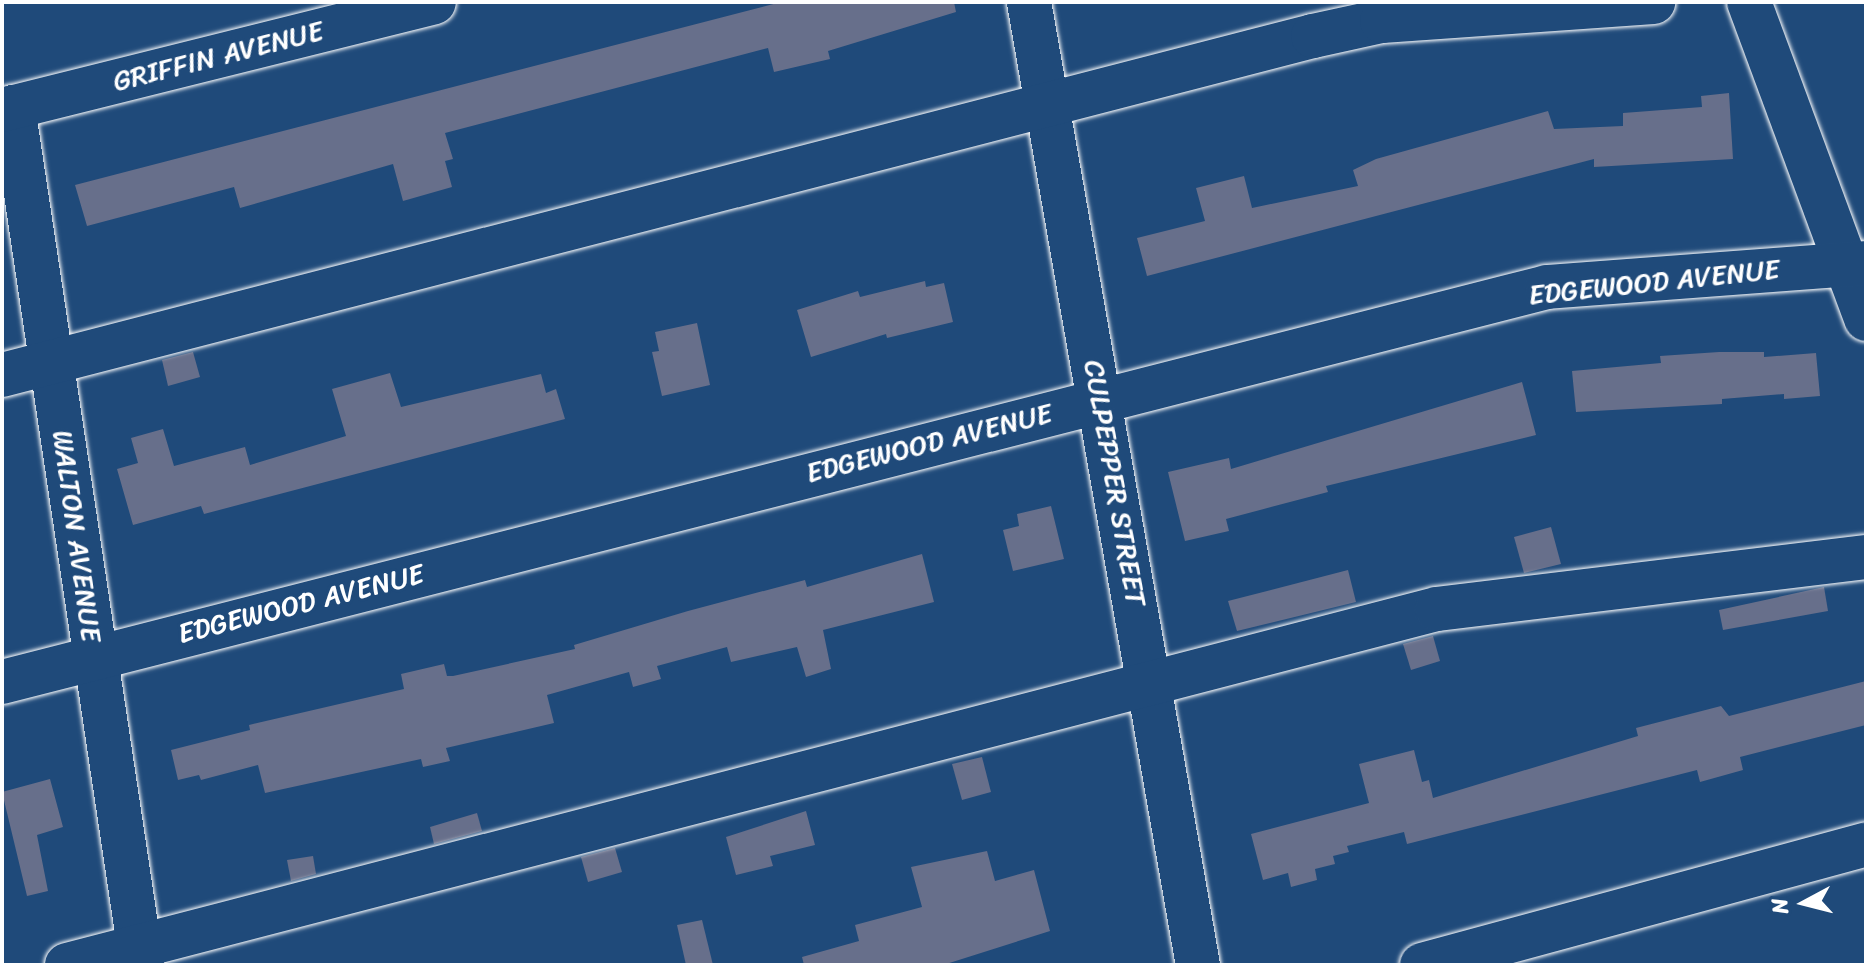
<!DOCTYPE html>
<style>
body{margin:0}
#map{position:relative;width:1868px;height:967px;overflow:hidden;background:#1f4a7a;font-family:Sriracha,sans-serif}
div>[style]{position:absolute}
[style*='--x']{left:calc(var(--x)*1px);top:calc(var(--y)*1px);width:calc(var(--w)*1px);rotate:calc(var(--a)*1deg)}
.building>*{inset:0;background:#676f8b}
.roads{filter:drop-shadow(0 0 2px #fff) drop-shadow(0 0 2px #fff)}
.minor>*{height:44px;margin:-22px;padding:0 22px;transform-origin:22px;border-radius:22px;background:#1f4a7a}
span{translate:-50% -50%;white-space:nowrap;text-align:center;line-height:1.15;-webkit-text-stroke:6px #1f4a7a;paint-order:stroke}
.street-label{font-size:28px;color:#fff}
.frame{position:absolute;inset:0;border:4px solid #fff;pointer-events:none}
.north{position:absolute;left:1764px;top:863px;width:80px;height:80px;-webkit-text-stroke:6px #1f4a7a;paint-order:stroke;rotate:263deg;font-size:22px;font-weight:700;line-height:32px;text-align:center;color:#fff}
.north::after{content:'';display:block;margin:auto;width:28px;height:36px;background:#fff;clip-path:polygon(50% 0,100% 100%,50% 72%,0 100%)}
</style>
<div id="map">
<div class="building">
<div style="clip-path:polygon(781px 2px,954px 2px,956px 12px,828px 51px,830px 59px,774px 72px,768px 48px,445px 133px,453px 159px,445px 161px,452px 187px,403px 201px,393px 164px,240px 208px,234px 187px,87px 226px,75px 185px)"></div>
<div style="clip-path:polygon(1729px 93px,1733px 159px,1594px 167px,1594px 159px,1147px 276px,1137px 238px,1205px 221px,1196px 188px,1244px 176px,1252px 208px,1358px 186px,1353px 170px,1376px 159px,1548px 111px,1554px 129px,1623px 126px,1623px 113px,1702px 107px,1701px 96px)"></div>
<div style="clip-path:polygon(925px 281px,926px 287px,944px 283px,953px 322px,887px 338px,886px 334px,811px 357px,797px 310px,858px 291px,860px 297px)"></div>
<div style="clip-path:polygon(697px 323px,710px 385px,662px 396px,652px 352px,659px 351px,655px 332px)"></div>
<div style="clip-path:polygon(193px 352px,200px 377px,168px 386px,162px 360px)"></div>
<div style="clip-path:polygon(1719px 352px,1764px 352px,1764px 357px,1816px 353px,1820px 396px,1784px 399px,1784px 394px,1722px 399px,1722px 404px,1576px 412px,1572px 371px,1661px 363px,1660px 356px)"></div>
<div style="clip-path:polygon(390px 373px,401px 407px,541px 374px,546px 393px,556px 389px,565px 419px,204px 514px,201px 506px,133px 525px,117px 469px,138px 463px,131px 438px,163px 429px,174px 466px,245px 447px,250px 465px,346px 436px,332px 389px)"></div>
<div style="clip-path:polygon(1522px 382px,1536px 435px,1326px 486px,1328px 492px,1226px 519px,1229px 531px,1185px 541px,1168px 472px,1229px 458px,1231px 469px)"></div>
<div style="clip-path:polygon(1051px 506px,1064px 559px,1013px 571px,1003px 530px,1019px 526px,1017px 514px)"></div>
<div style="clip-path:polygon(1551px 527px,1561px 564px,1524px 573px,1514px 537px)"></div>
<div style="clip-path:polygon(922px 554px,934px 602px,823px 630px,831px 669px,806px 677px,797px 647px,731px 662px,727px 647px,657px 666px,661px 679px,633px 687px,629px 672px,547px 695px,554px 723px,446px 748px,450px 761px,423px 767px,421px 759px,265px 793px,258px 765px,201px 780px,199px 775px,178px 780px,171px 750px,250px 730px,249px 725px,404px 689px,401px 674px,444px 664px,447px 676px,453px 676px,575px 649px,574px 645px,688px 611px,805px 580px,807px 587px)"></div>
<div style="clip-path:polygon(1348px 570px,1356px 602px,1237px 631px,1228px 601px)"></div>
<div style="clip-path:polygon(1824px 587px,1828px 611px,1723px 630px,1719px 610px)"></div>
<div style="clip-path:polygon(1433px 636px,1440px 661px,1411px 670px,1403px 644px)"></div>
<div style="clip-path:polygon(1866px 681px,1866px 725px,1740px 757px,1743px 770px,1700px 782px,1697px 770px,1407px 844px,1404px 832px,1347px 846px,1349px 852px,1333px 856px,1335px 864px,1315px 869px,1317px 880px,1291px 887px,1288px 873px,1263px 880px,1251px 834px,1369px 803px,1359px 764px,1414px 750px,1422px 782px,1429px 780px,1433px 798px,1638px 736px,1636px 728px,1721px 706px,1729px 716px)"></div>
<div style="clip-path:polygon(982px 757px,991px 792px,962px 800px,952px 764px)"></div>
<div style="clip-path:polygon(50px 779px,63px 827px,37px 835px,48px 891px,27px 896px,2px 792px)"></div>
<div style="clip-path:polygon(806px 811px,815px 845px,770px 856px,773px 866px,736px 875px,726px 837px)"></div>
<div style="clip-path:polygon(477px 813px,482px 831px,434px 844px,430px 827px)"></div>
<div style="clip-path:polygon(615px 848px,622px 872px,588px 882px,581px 857px)"></div>
<div style="clip-path:polygon(987px 851px,995px 881px,1034px 870px,1050px 931px,943px 965px,804px 965px,802px 957px,859px 941px,855px 925px,922px 907px,911px 867px)"></div>
<div style="clip-path:polygon(313px 856px,316px 874px,291px 881px,287px 860px)"></div>
<div style="clip-path:polygon(702px 920px,713px 965px,686px 965px,677px 925px)"></div>
</div>
<div class="roads">
<div class="minor">
<div style="--x:1029;--y:2;--w:978;--a:80.05"></div>
<div style="--x:1749;--y:2;--w:338;--a:69.7"></div>
<div style="--x:13;--y:107;--w:868;--a:81.45"></div>
<div style="--x:2;--y:110;--w:445;--a:-14"></div>
<div style="--x:2;--y:375;--w:1354;--a:-14.5"></div>
<div style="--x:1313;--y:36;--w:71;--a:-12.3"></div>
<div style="--x:1382;--y:21;--w:272;--a:-4"></div>
<div style="--x:2;--y:682;--w:1595;--a:-14.34"></div>
<div style="--x:1547;--y:287;--w:320;--a:-4.3"></div>
<div style="--x:67;--y:965;--w:1415;--a:-14.57"></div>
<div style="--x:1437;--y:609;--w:432;--a:-6.9"></div>
<div style="--x:1422;--y:965;--w:460;--a:-15.2"></div>
</div>
</div>
<div class="street-label">
<span style="left:218px;top:56px;rotate:-14deg">GRIFFIN AVENUE</span>
<span style="left:1654px;top:282px;rotate:-6deg">EDGEWOOD AVENUE</span>
<span style="left:929px;top:443px;rotate:-14deg">EDGEWOOD AVENUE</span>
<span style="left:1115px;top:483px;rotate:80deg">CULPEPPER STREET</span>
<span style="left:77px;top:536px;rotate:82deg">WALTON AVENUE</span>
<span style="left:301px;top:604px;rotate:-14deg">EDGEWOOD AVENUE</span>
</div>
<div class="frame"></div>
<div class="north">N</div>
</div>
